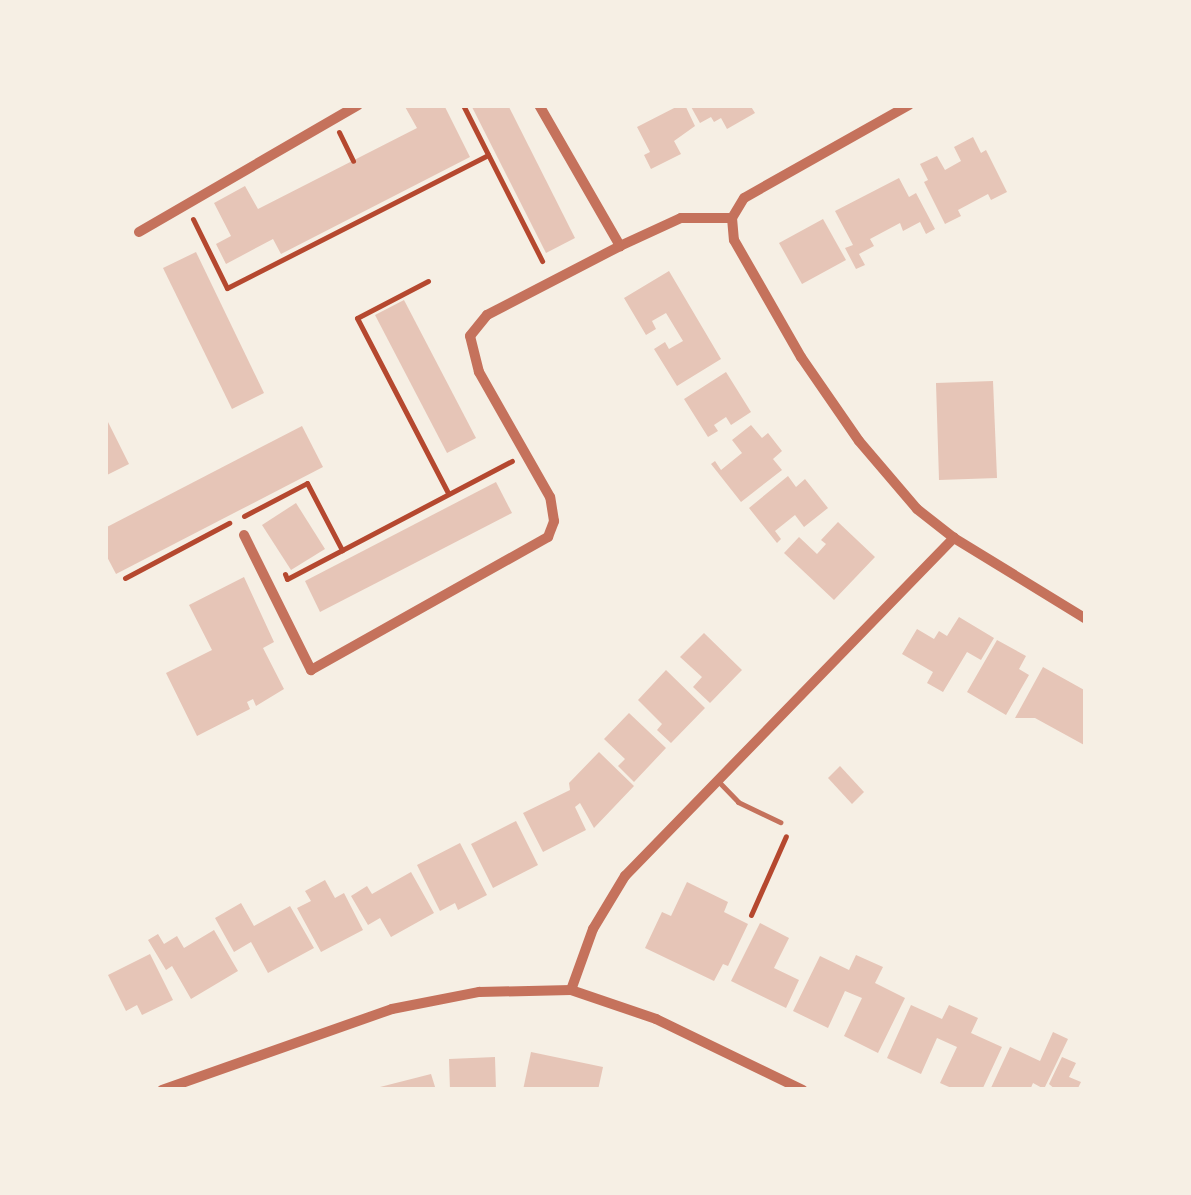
<!DOCTYPE html>
<style>
body{margin:0}
#map{position:relative;width:1191px;height:1195px;overflow:hidden;background:#f6efe4;font-family:"Sofia Sans Condensed",sans-serif}
div>[style]{position:absolute}
[style*='--x']{left:calc(var(--x)*1px);top:calc(var(--y)*1px);width:calc(var(--w)*1px);rotate:calc(var(--a)*1deg)}
.building>*{inset:0;background:#e6c5b7}
.path>*{height:5px;margin:-2.5px;padding:0 2.5px;transform-origin:2.5px;border-radius:2.5px;background:#b5482f}
.service>*{height:5px;margin:-2.5px;padding:0 2.5px;transform-origin:2.5px;border-radius:2.5px;background:#c5725c}
.minor>*{height:10px;margin:-5px;padding:0 5px;transform-origin:5px;border-radius:5px;background:#c5725c}
span{translate:-50% -50%;white-space:nowrap;text-align:center;line-height:1.15;-webkit-text-stroke:10px #f6efe4;paint-order:stroke}
.frame{position:absolute;inset:0;border:108px solid #f6efe4;pointer-events:none}
</style>
<div id="map">
<div class="building">
<div style="clip-path:polygon(404px 105px,444px 105px,470px 157px,281px 254px,273px 239px,226px 264px,216px 244px,231px 236px,214px 203px,245px 186px,258px 209px,417px 128px)"></div>
<div style="clip-path:polygon(476px 105px,508px 105px,575px 238px,546px 253px,472px 107px)"></div>
<div style="clip-path:polygon(680px 105px,685px 105px,695px 126px,674px 141px,681px 154px,651px 169px,644px 155px,650px 152px,637px 127px)"></div>
<div style="clip-path:polygon(690px 105px,750px 105px,755px 113px,727px 129px,721px 118px,714px 122px,711px 117px,700px 123px)"></div>
<div style="clip-path:polygon(973px 137px,981px 153px,986px 150px,1007px 192px,991px 200px,988px 194px,958px 210px,961px 216px,945px 224px,924px 182px,928px 180px,920px 164px,937px 156px,945px 170px,961px 161px,954px 147px)"></div>
<div style="clip-path:polygon(899px 178px,909px 197px,916px 193px,935px 229px,926px 234px,920px 222px,903px 231px,900px 223px,870px 239px,874px 246px,859px 254px,865px 265px,856px 269px,845px 248px,853px 245px,835px 211px)"></div>
<div style="clip-path:polygon(823px 219px,846px 260px,802px 284px,779px 243px)"></div>
<div style="clip-path:polygon(196px 252px,264px 393px,232px 409px,163px 268px)"></div>
<div style="clip-path:polygon(669px 271px,721px 359px,677px 386px,654px 349px,665px 342px,669px 349px,683px 341px,666px 313px,652px 321px,656px 329px,646px 335px,624px 298px)"></div>
<div style="clip-path:polygon(404px 300px,476px 438px,447px 453px,375px 315px)"></div>
<div style="clip-path:polygon(726px 372px,751px 412px,731px 425px,726px 417px,714px 425px,718px 431px,708px 437px,684px 399px)"></div>
<div style="clip-path:polygon(993px 381px,997px 478px,939px 480px,936px 383px)"></div>
<div style="clip-path:polygon(105px 416px,129px 464px,105px 476px)"></div>
<div style="clip-path:polygon(751px 425px,762px 438px,768px 433px,782px 451px,773px 459px,782px 470px,741px 502px,711px 464px,715px 461px,721px 470px,742px 453px,732px 440px)"></div>
<div style="clip-path:polygon(302px 426px,323px 467px,116px 574px,105px 553px,105px 528px)"></div>
<div style="clip-path:polygon(788px 476px,796px 487px,805px 479px,828px 508px,804px 527px,795px 515px,775px 531px,781px 539px,777px 543px,749px 508px)"></div>
<div style="clip-path:polygon(496px 482px,512px 513px,320px 612px,305px 581px)"></div>
<div style="clip-path:polygon(296px 503px,325px 549px,291px 570px,262px 525px)"></div>
<div style="clip-path:polygon(838px 522px,875px 557px,834px 600px,784px 553px,799px 537px,817px 554px,826px 544px,821px 540px)"></div>
<div style="clip-path:polygon(244px 577px,274px 642px,263px 648px,284px 689px,256px 706px,253px 699px,247px 702px,250px 709px,197px 736px,166px 673px,212px 650px,189px 605px)"></div>
<div style="clip-path:polygon(959px 617px,994px 638px,981px 660px,967px 652px,943px 692px,927px 683px,933px 672px,902px 654px,917px 629px,934px 639px,939px 631px,947px 636px)"></div>
<div style="clip-path:polygon(704px 633px,742px 670px,710px 703px,693px 687px,702px 677px,680px 657px)"></div>
<div style="clip-path:polygon(997px 640px,1026px 656px,1019px 669px,1029px 675px,1006px 715px,967px 692px)"></div>
<div style="clip-path:polygon(1043px 667px,1086px 691px,1086px 746px,1035px 718px,1015px 718px)"></div>
<div style="clip-path:polygon(666px 670px,705px 708px,671px 743px,657px 730px,662px 724px,638px 700px)"></div>
<div style="clip-path:polygon(629px 713px,666px 748px,634px 782px,618px 766px,625px 759px,604px 739px)"></div>
<div style="clip-path:polygon(599px 752px,634px 786px,594px 828px,580px 803px,575px 807px,586px 830px,543px 852px,523px 813px,570px 790px,569px 783px)"></div>
<div style="clip-path:polygon(840px 766px,864px 792px,852px 804px,828px 778px)"></div>
<div style="clip-path:polygon(516px 821px,538px 865px,493px 888px,471px 844px)"></div>
<div style="clip-path:polygon(460px 843px,487px 895px,458px 910px,455px 903px,440px 911px,417px 865px)"></div>
<div style="clip-path:polygon(411px 872px,434px 913px,391px 937px,380px 918px,368px 925px,351px 896px,367px 886px,372px 894px)"></div>
<div style="clip-path:polygon(325px 880px,335px 898px,344px 893px,363px 930px,321px 952px,297px 908px,311px 901px,305px 891px)"></div>
<div style="clip-path:polygon(687px 882px,728px 902px,724px 912px,748px 924px,728px 966px,723px 964px,714px 981px,645px 948px,662px 912px,671px 916px)"></div>
<div style="clip-path:polygon(241px 903px,254px 926px,290px 906px,314px 948px,268px 973px,251px 942px,234px 952px,215px 918px)"></div>
<div style="clip-path:polygon(760px 923px,789px 938px,774px 968px,799px 980px,786px 1008px,731px 981px)"></div>
<div style="clip-path:polygon(214px 930px,238px 971px,191px 999px,172px 966px,166px 970px,148px 940px,158px 934px,164px 944px,177px 936px,184px 948px)"></div>
<div style="clip-path:polygon(150px 954px,173px 1000px,142px 1015px,137px 1005px,126px 1011px,108px 975px)"></div>
<div style="clip-path:polygon(856px 955px,883px 967px,875px 983px,905px 998px,878px 1053px,844px 1036px,862px 998px,845px 991px,828px 1028px,793px 1011px,820px 956px,849px 970px)"></div>
<div style="clip-path:polygon(911px 1005px,942px 1019px,949px 1005px,978px 1018px,971px 1033px,1002px 1047px,982px 1090px,956px 1090px,940px 1083px,957px 1047px,937px 1038px,921px 1074px,887px 1058px)"></div>
<div style="clip-path:polygon(1053px 1032px,1068px 1039px,1044px 1089px,1033px 1083px,1030px 1090px,990px 1090px,1010px 1047px,1040px 1061px)"></div>
<div style="clip-path:polygon(531px 1052px,603px 1067px,598px 1090px,523px 1090px)"></div>
<div style="clip-path:polygon(495px 1057px,496px 1090px,450px 1090px,449px 1059px)"></div>
<div style="clip-path:polygon(1062px 1057px,1076px 1063px,1069px 1077px,1081px 1082px,1077px 1090px,1056px 1090px,1049px 1084px)"></div>
<div style="clip-path:polygon(431px 1074px,436px 1090px,380px 1090px,380px 1087px)"></div>
</div>
<div class="path">
<div style="--x:463;--y:105;--w:175;--a:63.1"></div>
<div style="--x:339;--y:132;--w:32;--a:64"></div>
<div style="--x:193;--y:219;--w:77;--a:63.8"></div>
<div style="--x:227;--y:288;--w:293;--a:-27"></div>
<div style="--x:428;--y:281;--w:80;--a:152.5"></div>
<div style="--x:357;--y:318;--w:197;--a:62.5"></div>
<div style="--x:244;--y:516;--w:71;--a:-27.6"></div>
<div style="--x:307;--y:483;--w:76;--a:62.4"></div>
<div style="--x:285;--y:574;--w:5;--a:68"></div>
<div style="--x:287;--y:579;--w:254;--a:-27.7"></div>
<div style="--x:125;--y:578;--w:118;--a:-27.9"></div>
<div style="--x:751;--y:915;--w:86;--a:-66.1"></div>
</div>
<div class="service">
<div style="--x:718;--y:781;--w:29;--a:46"></div>
<div style="--x:738;--y:802;--w:47;--a:25.5"></div>
</div>
<div class="minor">
<div style="--x:539;--y:105;--w:163;--a:60.1"></div>
<div style="--x:909;--y:105;--w:189;--a:150.6"></div>
<div style="--x:744;--y:198;--w:23;--a:121"></div>
<div style="--x:732;--y:218;--w:22;--a:85"></div>
<div style="--x:734;--y:240;--w:135;--a:60.2"></div>
<div style="--x:801;--y:357;--w:102;--a:55.4"></div>
<div style="--x:859;--y:441;--w:89;--a:49.5"></div>
<div style="--x:917;--y:509;--w:47;--a:38.1"></div>
<div style="--x:954;--y:538;--w:155;--a:31.5"></div>
<div style="--x:139;--y:232;--w:253;--a:-30.1"></div>
<div style="--x:244;--y:535;--w:151;--a:63.6"></div>
<div style="--x:311;--y:670;--w:272;--a:-29.3"></div>
<div style="--x:548;--y:537;--w:17;--a:-69"></div>
<div style="--x:554;--y:521;--w:24;--a:-99"></div>
<div style="--x:550;--y:497;--w:144;--a:-119.6"></div>
<div style="--x:479;--y:372;--w:37;--a:-104"></div>
<div style="--x:470;--y:336;--w:27;--a:-51"></div>
<div style="--x:487;--y:315;--w:150;--a:-27.4"></div>
<div style="--x:620;--y:246;--w:67;--a:-24.7"></div>
<div style="--x:681;--y:218;--w:51;--a:0"></div>
<div style="--x:571;--y:990;--w:65;--a:-70.2"></div>
<div style="--x:593;--y:929;--w:62;--a:-58.9"></div>
<div style="--x:625;--y:876;--w:472;--a:-45.8"></div>
<div style="--x:162;--y:1090;--w:244;--a:-19.4"></div>
<div style="--x:392;--y:1009;--w:89;--a:-11.1"></div>
<div style="--x:479;--y:992;--w:92;--a:-1.2"></div>
<div style="--x:571;--y:990;--w:90;--a:18.8"></div>
<div style="--x:656;--y:1019;--w:163;--a:25.8"></div>
</div>
<div class="frame"></div>
</div>
